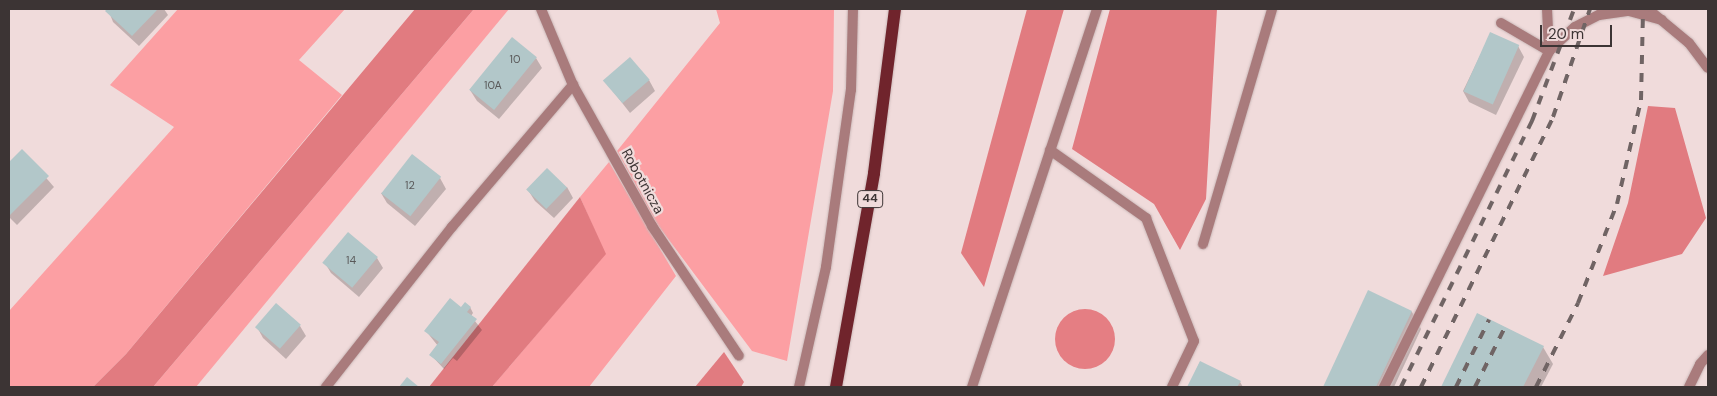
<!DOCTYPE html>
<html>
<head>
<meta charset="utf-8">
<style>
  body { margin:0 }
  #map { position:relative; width:1717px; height:396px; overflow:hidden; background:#f0dbdb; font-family:"DM Sans",sans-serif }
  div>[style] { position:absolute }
  .green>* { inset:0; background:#fc9fa3 }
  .forest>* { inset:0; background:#e17b80 }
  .water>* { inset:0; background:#e57e83 }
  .round { border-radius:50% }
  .shadow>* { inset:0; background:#0003 }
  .building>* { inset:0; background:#b2c7c9; transform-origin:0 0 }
  .roads { filter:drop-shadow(0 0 1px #ccbaba) drop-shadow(0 0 1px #ccbaba) }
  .lane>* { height:10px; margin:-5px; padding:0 5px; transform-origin:5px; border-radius:5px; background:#a97b7c }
  .street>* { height:10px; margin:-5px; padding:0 5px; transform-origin:5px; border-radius:5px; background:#a97b7c }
  .primary>* { height:12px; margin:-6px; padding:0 6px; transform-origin:6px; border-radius:6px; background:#70242c }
  .rail>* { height:4px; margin-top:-2px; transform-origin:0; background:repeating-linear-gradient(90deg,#706464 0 9px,transparent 0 18px) }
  span { translate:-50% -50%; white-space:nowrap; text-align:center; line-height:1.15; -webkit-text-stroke:4.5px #f0dbdb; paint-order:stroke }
  .number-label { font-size:11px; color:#5a5959 }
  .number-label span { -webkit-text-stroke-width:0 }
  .shield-label span { padding:1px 4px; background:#f0dbdb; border:1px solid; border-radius:4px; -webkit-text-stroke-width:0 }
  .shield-label { font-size:12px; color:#3c3434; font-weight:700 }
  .street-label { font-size:14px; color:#3c3434 }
  .frame { position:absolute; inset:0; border:10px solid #3c3434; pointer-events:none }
  .scale { position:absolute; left:1540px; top:25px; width:72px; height:22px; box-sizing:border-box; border:2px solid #3c3434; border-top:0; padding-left:6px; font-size:15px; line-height:18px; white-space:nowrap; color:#3c3434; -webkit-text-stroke:4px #f0dbdb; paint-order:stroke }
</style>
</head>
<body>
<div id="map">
  <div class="green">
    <div style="clip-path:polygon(178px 9px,345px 9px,299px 60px,342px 95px,126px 354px,93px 387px,9px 387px,9px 311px,174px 127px,110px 85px)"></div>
    <div style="clip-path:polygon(474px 9px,509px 9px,196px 387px,153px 387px)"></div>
    <div style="clip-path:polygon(716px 9px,834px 9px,833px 91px,787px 361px,752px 351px,657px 224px,617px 151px,720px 23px)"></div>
    <div style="clip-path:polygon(609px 162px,676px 276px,589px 387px,492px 387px,605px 254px,580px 197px)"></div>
  </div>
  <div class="forest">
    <div style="clip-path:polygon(415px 9px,474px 9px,153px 387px,93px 387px,126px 354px)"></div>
    <div style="clip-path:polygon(1027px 9px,1064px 9px,984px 287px,961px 253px)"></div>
    <div style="clip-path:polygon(1110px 9px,1217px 9px,1206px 199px,1180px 250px,1154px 204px,1072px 149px)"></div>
    <div style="clip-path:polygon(1648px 106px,1675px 108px,1706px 218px,1682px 254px,1603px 276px,1628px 203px)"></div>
    <div style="clip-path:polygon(580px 197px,606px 254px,492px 387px,429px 387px)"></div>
    <div style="clip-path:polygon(724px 352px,744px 382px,741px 387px,695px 387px)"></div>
  </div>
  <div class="water">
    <div class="round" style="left:1055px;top:309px;width:60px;height:60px"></div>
  </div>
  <div class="shadow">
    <div style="clip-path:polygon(108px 9px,164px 9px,168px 15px,139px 46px,113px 22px)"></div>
    <div style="clip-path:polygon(1491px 33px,1518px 46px,1524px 57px,1496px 115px,1469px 102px,1463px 91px)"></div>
    <div style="clip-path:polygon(536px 58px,542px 68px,499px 119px,477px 101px,470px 90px)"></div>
    <div style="clip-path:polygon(649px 80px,655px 91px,630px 113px,605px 81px)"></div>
    <div style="clip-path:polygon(22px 150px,54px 187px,17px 225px,9px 217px,9px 163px)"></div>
    <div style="clip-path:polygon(440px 178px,446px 189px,415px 226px,387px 203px,381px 193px)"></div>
    <div style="clip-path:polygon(567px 187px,573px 198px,554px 218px,535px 201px,528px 190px)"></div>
    <div style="clip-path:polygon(377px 258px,383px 268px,359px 297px,331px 273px,325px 263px)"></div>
    <div style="clip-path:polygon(1369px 292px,1412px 312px,1421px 329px,1394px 387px,1324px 387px)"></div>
    <div style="clip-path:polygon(470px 307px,473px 313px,471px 316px,482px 330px,457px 361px,453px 358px,444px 369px,431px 355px,438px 346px,426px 331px,461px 308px)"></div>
    <div style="clip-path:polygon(1478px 314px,1543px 347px,1553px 364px,1541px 387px,1442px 387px)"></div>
    <div style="clip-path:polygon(300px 326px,306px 336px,286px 359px,263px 338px,257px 327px)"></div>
    <div style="clip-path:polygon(1200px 362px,1240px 382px,1243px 387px,1188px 387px)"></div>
  </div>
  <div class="building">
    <div style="clip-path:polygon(107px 9px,158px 9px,132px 36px,105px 11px)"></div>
    <div style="left:1490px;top:32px;width:32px;height:65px;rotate:24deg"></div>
    <div style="left:512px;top:37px;width:32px;height:68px;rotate:39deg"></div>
    <div style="left:630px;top:57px;width:30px;height:36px;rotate:49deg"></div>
    <div style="clip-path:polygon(22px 149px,49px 176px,10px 215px,9px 162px)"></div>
    <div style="left:412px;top:154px;width:37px;height:50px;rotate:38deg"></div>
    <div style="left:547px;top:168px;width:28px;height:30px;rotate:44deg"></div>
    <div style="left:348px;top:232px;width:39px;height:40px;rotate:40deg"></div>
    <div style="clip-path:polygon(1368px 290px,1412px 311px,1376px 387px,1323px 387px)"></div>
    <div style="clip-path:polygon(450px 298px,461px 307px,465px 302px,471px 307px,467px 312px,477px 319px,441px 364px,429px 355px,439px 342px,424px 331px)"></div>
    <div style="left:276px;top:303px;width:33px;height:32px;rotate:41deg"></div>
    <div style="clip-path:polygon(1477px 313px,1544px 346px,1523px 387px,1441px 387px)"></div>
    <div style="clip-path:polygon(1200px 361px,1241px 381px,1237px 387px,1187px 387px)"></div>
    <div style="clip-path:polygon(407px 377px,419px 387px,399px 387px)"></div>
  </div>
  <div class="roads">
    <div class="lane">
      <div style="left:1648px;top:9px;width:53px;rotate:39.7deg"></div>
      <div style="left:1689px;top:43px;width:31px;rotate:53deg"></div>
      <div style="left:1501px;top:23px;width:56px;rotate:30.3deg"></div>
      <div style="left:1549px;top:51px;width:42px;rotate:-92.7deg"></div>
      <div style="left:1050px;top:150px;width:118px;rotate:35.3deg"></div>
      <div style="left:1146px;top:218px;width:132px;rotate:68.7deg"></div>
      <div style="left:1194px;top:341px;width:51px;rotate:115.6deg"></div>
      <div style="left:1203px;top:244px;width:245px;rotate:-73.6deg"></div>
      <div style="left:799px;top:387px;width:123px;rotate:-77.3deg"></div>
      <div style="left:826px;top:267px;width:179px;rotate:-82deg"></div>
      <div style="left:851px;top:90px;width:81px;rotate:-88.6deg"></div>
      <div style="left:972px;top:387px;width:398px;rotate:-71.7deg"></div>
      <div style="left:1384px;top:387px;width:374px;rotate:-63.8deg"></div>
      <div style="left:1549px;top:51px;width:35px;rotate:-43deg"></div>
      <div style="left:1575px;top:27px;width:27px;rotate:-27deg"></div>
      <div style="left:1599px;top:15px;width:30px;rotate:-8deg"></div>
      <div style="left:1629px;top:11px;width:34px;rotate:15deg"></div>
      <div style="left:1689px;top:387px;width:25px;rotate:-64deg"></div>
      <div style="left:1700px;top:364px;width:12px;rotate:-48deg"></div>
    </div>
    <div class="street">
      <div style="left:541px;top:9px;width:82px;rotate:67.2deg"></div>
      <div style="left:573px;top:85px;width:162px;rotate:60.7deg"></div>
      <div style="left:652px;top:226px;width:156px;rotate:56.2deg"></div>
      <div style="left:326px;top:387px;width:204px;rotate:-51.8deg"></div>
      <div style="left:452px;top:227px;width:187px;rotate:-49.6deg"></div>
    </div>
    <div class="primary">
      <div style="left:836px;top:387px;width:217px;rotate:-79.9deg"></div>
      <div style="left:874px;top:173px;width:165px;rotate:-82.7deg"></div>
    </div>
  </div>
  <div class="rail">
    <div style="left:1401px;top:387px;width:297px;rotate:-63.8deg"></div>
    <div style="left:1532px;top:121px;width:120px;rotate:-69.4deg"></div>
    <div style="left:1421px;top:387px;width:301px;rotate:-63.9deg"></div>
    <div style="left:1553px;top:117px;width:114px;rotate:-71.1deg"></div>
    <div style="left:1456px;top:387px;width:75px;rotate:-63.8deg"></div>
    <div style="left:1475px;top:387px;width:67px;rotate:-63.4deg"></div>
    <div style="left:1536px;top:387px;width:94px;rotate:-63.4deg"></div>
    <div style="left:1578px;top:303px;width:106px;rotate:-68.5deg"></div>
    <div style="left:1617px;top:204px;width:107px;rotate:-77deg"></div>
    <div style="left:1641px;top:100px;width:91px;rotate:-88.7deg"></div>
  </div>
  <div class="number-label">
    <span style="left:515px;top:59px">10</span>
    <span style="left:493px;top:85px">10A</span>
    <span style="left:410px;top:185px">12</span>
    <span style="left:351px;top:260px">14</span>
  </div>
  <div class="shield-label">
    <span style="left:870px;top:199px">44</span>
  </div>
  <div class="street-label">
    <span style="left:643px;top:181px;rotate:61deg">Robotnicza</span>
  </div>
  <div class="frame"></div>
  <div class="scale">20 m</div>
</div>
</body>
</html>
